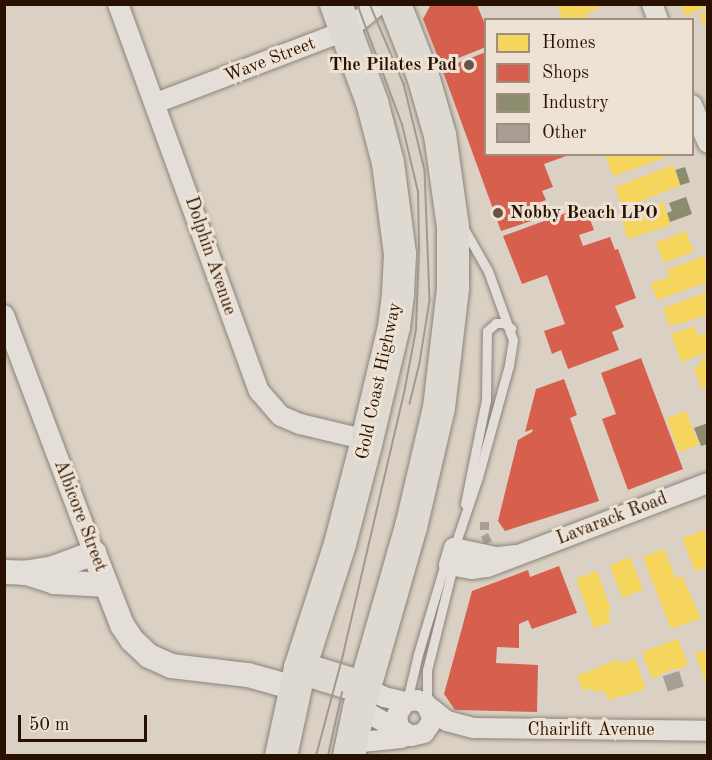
<!DOCTYPE html>
<html>
<head>
<meta charset="utf-8">
<style>
  body { margin:0 }
  #map { position:relative; width:712px; height:760px; overflow:hidden; background:#dad1c4; font-family:"Old Standard TT",serif }
  div>[style] { position:absolute }
  .homes>* { inset:0; background:#f6d55c; transform-origin:0 0 }
  .shops>* { inset:0; background:#d6604d }
  .industry>* { inset:0; background:#8c8c6e; transform-origin:0 0 }
  .building>* { inset:0; background:#a79f95; transform-origin:0 0 }
  .roads { filter:drop-shadow(0 0 2px #8b837a) drop-shadow(0 0 2px #8b837a) }
  .service>* { height:9px; margin:-4.5px; padding:0 4.5px; transform-origin:4.5px; border-radius:4.5px; background:#e3dfd8 }
  .minor>* { height:20px; margin:-10px; padding:0 10px; transform-origin:10px; border-radius:10px; background:#e3dfd8 }
  .tertiary>* { height:24px; margin:-12px; padding:0 12px; transform-origin:12px; border-radius:12px; background:#e3dfd8 }
  .trunk>* { height:32px; margin:-16px; padding:0 16px; transform-origin:16px; border-radius:16px; background:#ded9d1 }
  .tram>* { height:1.5px; margin:-0.75px; padding:0 0.75px; transform-origin:0.75px; border-radius:0.75px; background:#9f9992 }
  .dots>* { width:16px; height:16px; translate:-50% -50%; box-sizing:border-box; border:3px solid #ede2d3; border-radius:50% }
  span { translate:-50% -50%; white-space:nowrap; text-align:center; line-height:1.15; -webkit-text-stroke:6px #ede2d3; paint-order:stroke }
  .street-label { font-size:18px; color:#291102 }
  .poi-label { font-size:18px; color:#291102; font-weight:700 }
  .right { translate:-100% -50%; text-align:right }
  .left { translate:0 -50%; text-align:left }
  .frame { position:absolute; inset:0; border:6px solid #291102; pointer-events:none }
  .legend { position:absolute; left:484px; top:18px; width:210px; height:138px; box-sizing:border-box; background:#ede2d3; border:2px solid #9f8e7f; margin:0; padding:8px 10px; list-style:none; font-size:18px; color:#291102 }
  .legend li { display:flex; align-items:center; gap:12px; height:30px }
  .legend b { width:30px; border:2px solid #9f8e7f }
  .scale { position:absolute; left:18px; top:715px; width:129px; height:27px; box-sizing:border-box; border:3px solid #291102; border-top:0; padding-left:8px; font-size:18px; line-height:21px; white-space:nowrap; color:#291102; -webkit-text-stroke:4px #ede2d3; paint-order:stroke }
</style>
</head>
<body>
<div id="map">
  <div class="homes">
    <div style="clip-path:polygon(557px 4px,600px 4px,601px 7px,586px 14px,589px 20px,557px 20px,562px 17px)"></div>
    <div style="clip-path:polygon(681px 4px,708px 4px,708px 6px,685px 16px)"></div>
    <div style="clip-path:polygon(708px 11px,708px 23px,703px 24px,700px 14px)"></div>
    <div style="clip-path:polygon(609px 154px,663px 154px,664px 158px,613px 176px,605px 156px)"></div>
    <div style="left:673px;top:165px;width:22px;height:62px;rotate:69deg"></div>
    <div style="left:663px;top:202px;width:24px;height:45px;rotate:71deg"></div>
    <div style="left:686px;top:231px;width:22px;height:32px;rotate:69deg"></div>
    <div style="clip-path:polygon(704px 256px,708px 266px,708px 282px,657px 300px,651px 283px,670px 277px,667px 270px)"></div>
    <div style="clip-path:polygon(708px 292px,708px 314px,678px 325px,677px 323px,669px 326px,663px 308px)"></div>
    <div style="clip-path:polygon(695px 326px,698px 336px,708px 332px,708px 352px,681px 362px,671px 334px)"></div>
    <div style="clip-path:polygon(708px 355px,708px 387px,702px 389px,694px 368px,701px 365px,700px 361px)"></div>
    <div style="left:686px;top:411px;width:36px;height:21px;rotate:69deg"></div>
    <div style="clip-path:polygon(704px 530px,708px 540px,708px 567px,695px 571px,682px 538px)"></div>
    <div style="clip-path:polygon(664px 549px,676px 579px,682px 576px,701px 618px,671px 629px,643px 557px)"></div>
    <div style="left:630px;top:557px;width:35px;height:22px;rotate:68deg"></div>
    <div style="clip-path:polygon(597px 571px,611px 610px,607px 611px,611px 622px,594px 628px,576px 579px)"></div>
    <div style="clip-path:polygon(678px 639px,688px 665px,674px 670px,674px 668px,652px 679px,642px 652px)"></div>
    <div style="clip-path:polygon(708px 649px,708px 686px,707px 686px,695px 653px)"></div>
    <div style="clip-path:polygon(635px 658px,646px 689px,608px 700px,605px 691px,592px 691px,591px 688px,583px 691px,577px 676px,618px 659px,620px 664px)"></div>
  </div>
  <div class="shops">
    <div style="clip-path:polygon(435px 5px,477px 5px,486px 27px,486px 47px,441px 65px,423px 19px,430px 6px)"></div>
    <div style="clip-path:polygon(486px 52px,486px 154px,569px 155px,544px 164px,553px 187px,542px 191px,546px 200px,541px 202px,546px 216px,501px 231px,442px 69px)"></div>
    <div style="clip-path:polygon(585px 206px,594px 230px,579px 235px,583px 246px,610px 237px,615px 250px,618px 249px,636px 298px,615px 306px,624px 327px,612px 332px,619px 350px,568px 369px,561px 350px,552px 354px,544px 331px,565px 324px,547px 275px,522px 284px,503px 236px)"></div>
    <div style="clip-path:polygon(641px 358px,683px 469px,628px 490px,602px 419px,616px 414px,601px 373px)"></div>
    <div style="clip-path:polygon(564px 379px,577px 415px,570px 418px,599px 501px,505px 531px,498px 521px,518px 440px,532px 432px,533px 429px,525px 432px,536px 389px)"></div>
    <div style="clip-path:polygon(559px 566px,577px 613px,532px 629px,528px 620px,519px 624px,519px 648px,497px 647px,496px 663px,538px 665px,537px 712px,455px 710px,444px 694px,472px 591px,528px 570px,530px 577px)"></div>
  </div>
  <div class="industry">
    <div style="left:685px;top:167px;width:16px;height:10px;rotate:72deg"></div>
    <div style="clip-path:polygon(686px 197px,692px 214px,670px 222px,667px 213px,672px 211px,669px 203px)"></div>
    <div style="clip-path:polygon(708px 423px,708px 444px,701px 446px,694px 428px)"></div>
  </div>
  <div class="building">
    <div style="left:480px;top:522px;width:9px;height:8px"></div>
    <div style="left:488px;top:533px;width:9px;height:8px;rotate:63deg"></div>
    <div style="left:679px;top:671px;width:16px;height:17px;rotate:72deg"></div>
  </div>
  <div class="roads">
    <div class="service">
      <div style="left:465px;top:504px;width:106px;rotate:-78.6deg"></div>
      <div style="left:486px;top:400px;width:69px;rotate:-89.2deg"></div>
      <div style="left:487px;top:331px;width:12px;rotate:-42deg"></div>
      <div style="left:496px;top:323px;width:8px"></div>
      <div style="left:504px;top:323px;width:9px;rotate:36deg"></div>
      <div style="left:454px;top:548px;width:75px;rotate:-71.3deg"></div>
      <div style="left:478px;top:477px;width:116px;rotate:-74.5deg"></div>
      <div style="left:509px;top:365px;width:25px;rotate:-81deg"></div>
      <div style="left:513px;top:340px;width:73px;rotate:-109.9deg"></div>
      <div style="left:488px;top:271px;width:48px;rotate:-119.7deg"></div>
      <div style="left:407px;top:701px;width:48px;rotate:-76.8deg"></div>
      <div style="left:418px;top:654px;width:91px;rotate:-73.4deg"></div>
      <div style="left:444px;top:567px;width:5px;rotate:-22deg"></div>
      <div style="left:449px;top:565px;width:6px;rotate:59deg"></div>
      <div style="left:452px;top:570px;width:103px;rotate:104deg"></div>
      <div style="left:427px;top:670px;width:35px;rotate:90deg"></div>
    </div>
    <div class="minor">
      <div style="left:118px;top:4px;width:412px;rotate:70deg"></div>
      <div style="left:259px;top:391px;width:33px;rotate:49deg"></div>
      <div style="left:281px;top:416px;width:21px;rotate:23deg"></div>
      <div style="left:300px;top:424px;width:69px;rotate:13.4deg"></div>
      <div style="left:652px;top:4px;width:17px;rotate:69deg"></div>
      <div style="left:156px;top:103px;width:204px;rotate:-20.9deg"></div>
      <div style="left:347px;top:30px;width:41px;rotate:-39.1deg"></div>
      <div style="left:692px;top:105px;width:41px;rotate:67.2deg"></div>
      <div style="left:4px;top:315px;width:254px;rotate:69.3deg"></div>
      <div style="left:516px;top:555px;width:20px;rotate:174deg"></div>
      <div style="left:496px;top:557px;width:43px;rotate:-167.9deg"></div>
      <div style="left:454px;top:548px;width:18px;rotate:106deg"></div>
      <div style="left:449px;top:565px;width:23px;rotate:10deg"></div>
      <div style="left:472px;top:569px;width:15px;rotate:-8deg"></div>
      <div style="left:487px;top:567px;width:236px;rotate:-20.8deg"></div>
      <div style="left:365px;top:688px;width:21px;rotate:25deg"></div>
      <div style="left:384px;top:697px;width:22px;rotate:13deg"></div>
      <div style="left:405px;top:702px;width:12px;rotate:-9deg"></div>
      <div style="left:417px;top:700px;width:10px;rotate:24deg"></div>
      <div style="left:426px;top:704px;width:17px;rotate:66deg"></div>
      <div style="left:433px;top:720px;width:16px;rotate:125deg"></div>
      <div style="left:424px;top:733px;width:13px;rotate:167deg"></div>
      <div style="left:411px;top:736px;width:14px;rotate:-146deg"></div>
      <div style="left:399px;top:728px;width:13px;rotate:-99deg"></div>
      <div style="left:397px;top:715px;width:15px;rotate:-58deg"></div>
      <div style="left:429px;top:707px;width:23px;rotate:38deg"></div>
      <div style="left:447px;top:721px;width:28px;rotate:15deg"></div>
      <div style="left:474px;top:728px;width:234px;rotate:0.7deg"></div>
      <div style="left:359px;top:708px;width:51px;rotate:29.1deg"></div>
      <div style="left:352px;top:743px;width:49px;rotate:-5.8deg"></div>
      <div style="left:401px;top:738px;width:7px;rotate:-27deg"></div>
    </div>
    <div class="tertiary">
      <div style="left:4px;top:572px;width:23px;rotate:2deg"></div>
      <div style="left:27px;top:573px;width:28px;rotate:18deg"></div>
      <div style="left:54px;top:582px;width:52px;rotate:3.3deg"></div>
      <div style="left:23px;top:573px;width:30px;rotate:-9deg"></div>
      <div style="left:53px;top:568px;width:44px;rotate:-20.1deg"></div>
      <div style="left:94px;top:553px;width:77px;rotate:68.7deg"></div>
      <div style="left:122px;top:625px;width:18px;rotate:56deg"></div>
      <div style="left:132px;top:640px;width:23px;rotate:43deg"></div>
      <div style="left:149px;top:656px;width:24px;rotate:24deg"></div>
      <div style="left:171px;top:666px;width:78px;rotate:6.7deg"></div>
      <div style="left:248px;top:675px;width:49px;rotate:15.5deg"></div>
    </div>
    <div class="trunk">
      <div style="left:300px;top:668px;width:68px;rotate:17.1deg"></div>
      <div style="left:281px;top:756px;width:90px;rotate:-77.8deg"></div>
      <div style="left:300px;top:668px;width:130px;rotate:-72.1deg"></div>
      <div style="left:340px;top:544px;width:107px;rotate:-75.4deg"></div>
      <div style="left:367px;top:440px;width:116px;rotate:-76.6deg"></div>
      <div style="left:394px;top:327px;width:33px;rotate:-83deg"></div>
      <div style="left:398px;top:294px;width:40px;rotate:-87.1deg"></div>
      <div style="left:400px;top:254px;width:92px;rotate:-97.5deg"></div>
      <div style="left:388px;top:163px;width:63px;rotate:-104.7deg"></div>
      <div style="left:372px;top:102px;width:104px;rotate:-110.2deg"></div>
      <div style="left:349px;top:756px;width:49px;rotate:-78.2deg"></div>
      <div style="left:359px;top:708px;width:188px;rotate:-74deg"></div>
      <div style="left:411px;top:527px;width:122px;rotate:-76.8deg"></div>
      <div style="left:439px;top:408px;width:121px;rotate:-83.3deg"></div>
      <div style="left:453px;top:288px;width:61px;rotate:-90deg"></div>
      <div style="left:453px;top:227px;width:93px;rotate:-98deg"></div>
      <div style="left:440px;top:135px;width:61px;rotate:-106.1deg"></div>
      <div style="left:423px;top:76px;width:77px;rotate:-111.3deg"></div>
    </div>
  </div>
  <div class="tram">
    <div style="left:370px;top:4px;width:87px;rotate:67deg"></div>
    <div style="left:404px;top:84px;width:89px;rotate:76.3deg"></div>
    <div style="left:425px;top:170px;width:131px;rotate:87.8deg"></div>
    <div style="left:430px;top:301px;width:63px;rotate:99.2deg"></div>
    <div style="left:420px;top:363px;width:42px;rotate:103.7deg"></div>
    <div style="left:316px;top:756px;width:105px;rotate:-75deg"></div>
    <div style="left:343px;top:655px;width:274px;rotate:-76.9deg"></div>
    <div style="left:405px;top:388px;width:59px;rotate:-79.3deg"></div>
    <div style="left:416px;top:330px;width:82px;rotate:-87.9deg"></div>
    <div style="left:419px;top:248px;width:56px;rotate:-91deg"></div>
    <div style="left:418px;top:192px;width:69px;rotate:-103.4deg"></div>
    <div style="left:402px;top:125px;width:129px;rotate:-110.4deg"></div>
    <div style="left:328px;top:756px;width:65px;rotate:-77.5deg"></div>
  </div>
  <div class="dots">
    <div style="left:469px;top:65px;background:#675446"></div>
    <div style="left:498px;top:213px;background:#675446"></div>
  </div>
  <div class="street-label">
    <span style="left:270px;top:60px;rotate:-21deg">Wave Street</span>
    <span style="left:210px;top:256px;rotate:71deg">Dolphin Avenue</span>
    <span style="left:379px;top:381px;rotate:-78deg">Gold Coast Highway</span>
    <span style="left:80px;top:516px;rotate:69deg">Albicore Street</span>
    <span style="left:612px;top:519px;rotate:-21deg">Lavarack Road</span>
    <span style="left:591px;top:730px">Chairlift Avenue</span>
  </div>
  <div class="poi-label">
    <span class="right" style="left:457px;top:65px">The Pilates Pad</span>
    <span class="left" style="left:510px;top:213px">Nobby Beach LPO</span>
  </div>
  <div class="frame"></div>
  <ul class="legend">
  <li><b style="height:16px;background:#f6d55c"></b>Homes</li>
  <li><b style="height:16px;background:#d6604d"></b>Shops</li>
  <li><b style="height:16px;background:#8c8c6e"></b>Industry</li>
  <li><b style="height:16px;background:#a79f95"></b>Other</li>
  </ul>
  <div class="scale">50 m</div>
</div>
</body>
</html>
